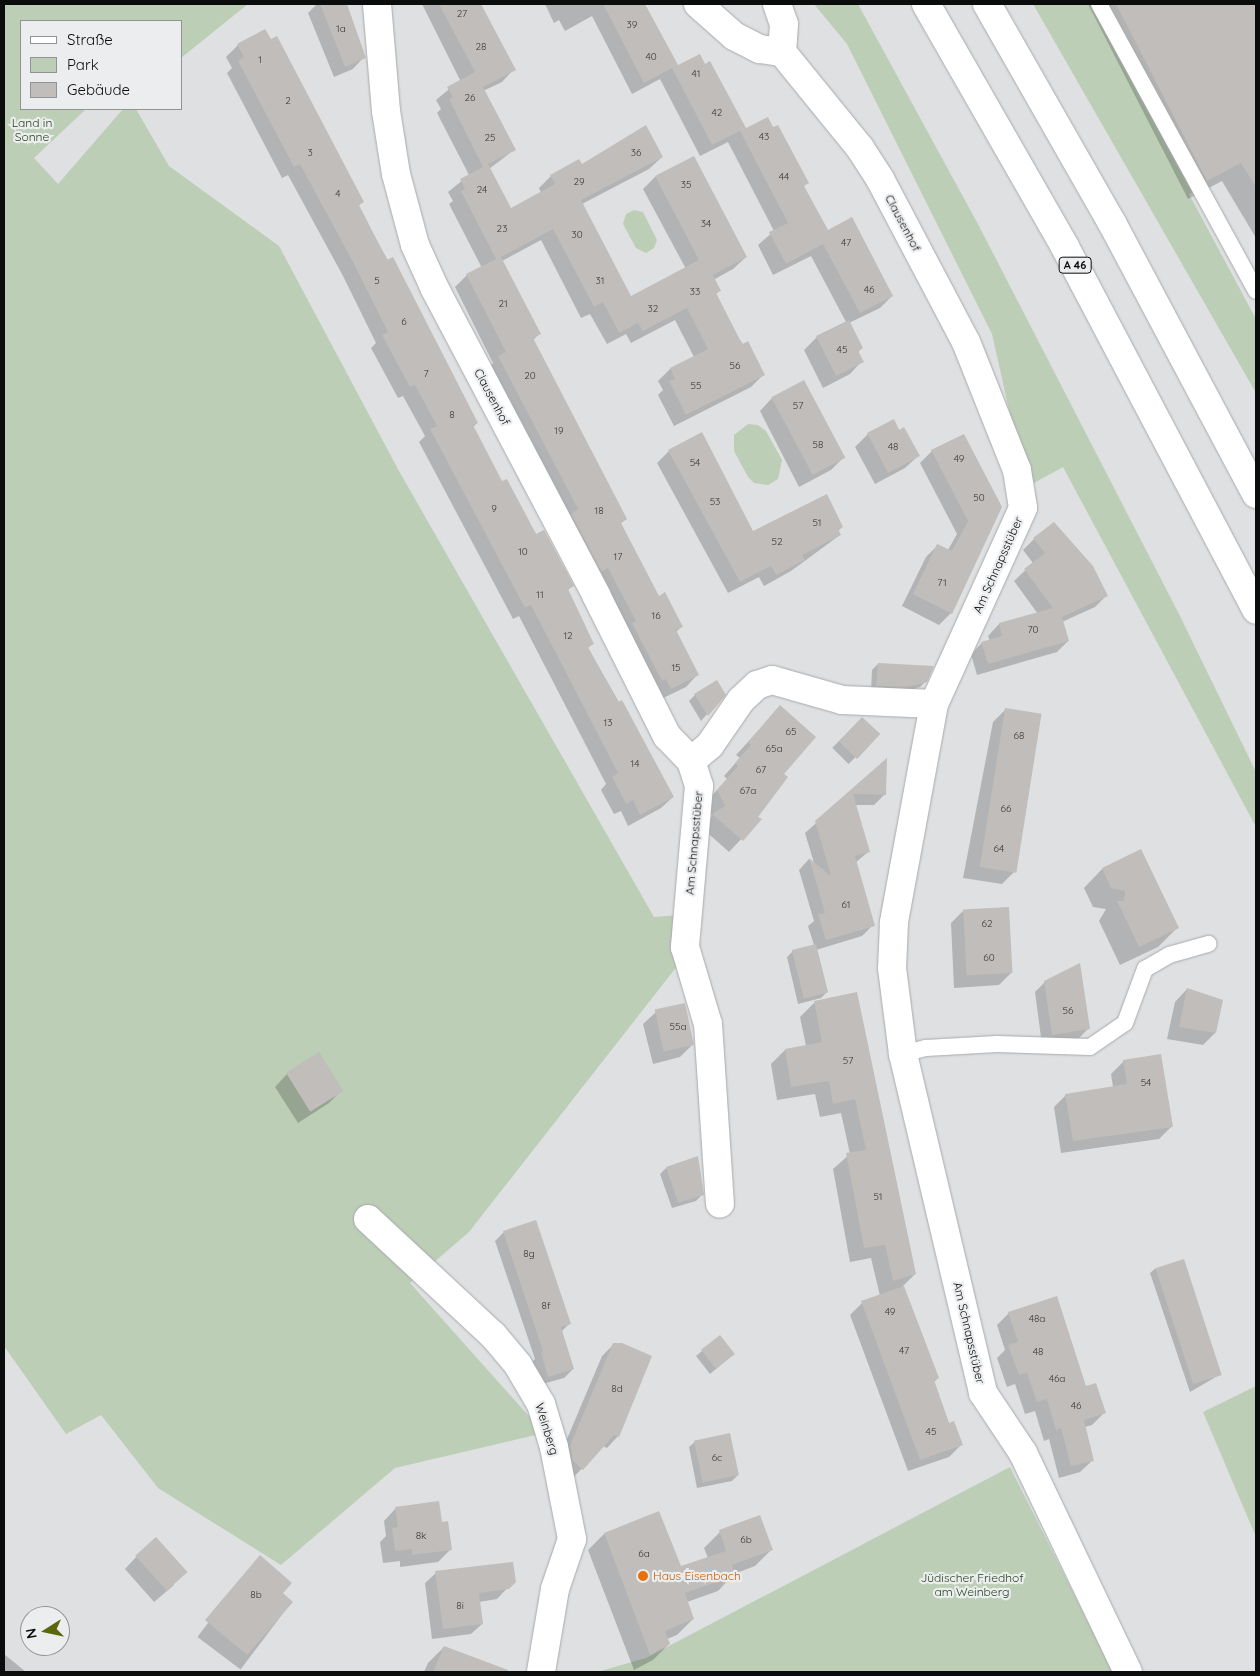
<!DOCTYPE html>
<html>
<head>
<meta charset="utf-8">
<style>
  body { margin:0 }
  #map { position:relative; width:1260px; height:1676px; overflow:hidden; background:#dee0e2; font-family:Quicksand,sans-serif }
  div>[style] { position:absolute }
  .green>* { inset:0; background:#bccfb6 }
  .shadow>* { inset:0; background:#0003; transform-origin:0 0 }
  .building>* { inset:0; background:#c0bdbb; transform-origin:0 0 }
  .roads { filter:drop-shadow(0 0 1px #a8aaac) drop-shadow(0 0 1px #a8aaac) }
  .lane>* { height:16px; margin:-8px; padding:0 8px; transform-origin:8px; border-radius:8px; background:#fff }
  .street>* { height:28px; margin:-14px; padding:0 14px; transform-origin:14px; border-radius:14px; background:#fff }
  .highway>* { height:28px; margin:-14px; padding:0 14px; transform-origin:14px; border-radius:14px; background:#fff }
  .dots>* { width:14px; height:14px; translate:-50% -50%; box-sizing:border-box; border:2px solid #ebedef; border-radius:50% }
  span { translate:-50% -50%; white-space:nowrap; text-align:center; line-height:1.15; -webkit-text-stroke:4.5px #ebedef; paint-order:stroke }
  .number-label { font-size:10px; color:#383838 }
  .number-label span { -webkit-text-stroke-width:0 }
  .shield-label span { padding:1px 4px; background:#ebedef; border:1px solid; border-radius:4px; -webkit-text-stroke-width:0 }
  .shield-label { font-size:11px; color:#0b0c0c; font-weight:700 }
  .park-label { font-size:12px; color:#1d3e11 }
  .street-label { font-size:12px; color:#0b0c0c }
  .food-label { font-size:12px; color:#c56008 }
  .left { translate:0 -50%; text-align:left }
  .frame { position:absolute; inset:0; border:5px solid #0b0c0c; pointer-events:none }
  .legend { position:absolute; left:20px; top:20px; width:162px; height:90px; box-sizing:border-box; background:#ebedef; border:1px solid #919394; margin:0; padding:6px 9px; list-style:none; font-size:15px; color:#0b0c0c }
  .legend li { display:flex; align-items:center; gap:10px; height:25px }
  .legend b { width:25px; border:1px solid #919394 }
  .north { position:absolute; left:20px; top:1606px; width:50px; height:50px; box-sizing:border-box; background:#ebedef; border:1px solid #919394; border-radius:50%; rotate:260deg; font-size:14px; font-weight:700; line-height:20px; text-align:center; color:#0b0c0c }
  .north::after { content:''; display:block; margin:auto; width:18px; height:22px; background:#5c670b; clip-path:polygon(50% 0,100% 100%,50% 72%,0 100%) }
</style>
</head>
<body>
<div id="map">
  <div class="green">
    <div style="clip-path:polygon(4px 4px,248px 4px,181px 58px,181px 21px,21px 21px,21px 109px,86px 109px,34px 158px,58px 184px,123px 109px,136px 109px,169px 166px,279px 246px,399px 471px,654px 917px,679px 915px,678px 965px,469px 1232px,410px 1283px,544px 1433px,395px 1468px,281px 1565px,158px 1488px,101px 1415px,66px 1434px,4px 1346px)"></div>
    <div style="clip-path:polygon(814px 4px,858px 4px,979px 226px,1178px 612px,1256px 772px,1256px 827px,1063px 467px,1034px 483px,1020px 459px,992px 334px,847px 44px)"></div>
    <div style="clip-path:polygon(1033px 4px,1091px 4px,1197px 190px,1189px 194px,1256px 319px,1256px 393px)"></div>
    <div style="clip-path:polygon(634px 210px,643px 212px,657px 240px,654px 248px,646px 253px,636px 248px,623px 224px,626px 214px)"></div>
    <div style="clip-path:polygon(748px 424px,758px 425px,766px 431px,782px 460px,778px 479px,768px 485px,754px 483px,748px 477px,734px 451px,734px 435px)"></div>
    <div style="clip-path:polygon(1256px 1386px,1256px 1537px,1203px 1412px)"></div>
    <div style="clip-path:polygon(1010px 1467px,1113px 1672px,597px 1672px,646px 1658px)"></div>
  </div>
  <div class="shadow">
    <div style="clip-path:polygon(317px 4px,345px 4px,364px 57px,353px 69px,334px 77px,308px 13px)"></div>
    <div style="clip-path:polygon(422px 4px,480px 4px,514px 69px,502px 82px,483px 91px,514px 150px,489px 169px,510px 210px,541px 193px,539px 188px,551px 176px,582px 165px,662px 157px,649px 169px,582px 204px,630px 298px,686px 269px,643px 189px,655px 177px,694px 157px,746px 257px,733px 269px,713px 280px,719px 291px,715px 295px,738px 339px,763px 375px,751px 387px,674px 426px,658px 395px,663px 390px,658px 381px,670px 369px,694px 357px,675px 320px,631px 343px,626px 334px,607px 344px,590px 314px,581px 318px,541px 240px,502px 261px,539px 334px,533px 340px,626px 519px,620px 524px,659px 597px,681px 627px,676px 632px,698px 674px,686px 687px,659px 700px,487px 370px,493px 363px,455px 287px,467px 275px,482px 268px,449px 204px,453px 201px,448px 192px,469px 175px,437px 113px,441px 109px,436px 100px,460px 80px)"></div>
    <div style="clip-path:polygon(545px 4px,644px 4px,676px 65px,673px 69px,745px 130px,803px 187px,827px 232px,892px 296px,880px 308px,849px 323px,862px 348px,857px 353px,862px 361px,850px 374px,823px 388px,804px 350px,817px 337px,846px 322px,811px 256px,773px 275px,758px 245px,774px 231px,728px 142px,700px 156px,660px 79px,632px 94px,592px 16px,565px 31px,559px 20px,554px 23px)"></div>
    <div style="clip-path:polygon(1088px 4px,1256px 4px,1256px 238px,1222px 181px,1188px 199px)"></div>
    <div style="clip-path:polygon(238px 45px,362px 202px,358px 206px,477px 423px,473px 427px,501px 483px,572px 586px,566px 592px,592px 644px,588px 648px,673px 797px,661px 808px,628px 826px,621px 811px,614px 814px,601px 790px,606px 784px,519px 616px,513px 619px,419px 442px,425px 436px,403px 396px,398px 398px,371px 348px,376px 343px,343px 276px,288px 175px,282px 178px,227px 73px,232px 68px,226px 57px)"></div>
    <div style="clip-path:polygon(772px 398px,843px 458px,831px 470px,799px 487px,760px 411px)"></div>
    <div style="clip-path:polygon(893px 421px,918px 456px,905px 468px,875px 484px,855px 447px,868px 434px)"></div>
    <div style="clip-path:polygon(669px 451px,753px 533px,842px 527px,838px 531px,840px 535px,791px 571px,764px 586px,759px 577px,728px 593px,657px 463px)"></div>
    <div style="clip-path:polygon(932px 451px,1001px 507px,951px 613px,939px 625px,902px 606px,926px 557px,938px 545px,948px 550px,957px 534px,920px 463px)"></div>
    <div style="clip-path:polygon(1034px 539px,1106px 596px,1095px 607px,1062px 622px,1068px 641px,1057px 652px,977px 675px,971px 654px,982px 643px,990px 641px,988px 636px,999px 624px,1038px 614px,1014px 581px,1033px 563px,1023px 550px)"></div>
    <div style="clip-path:polygon(878px 664px,926px 681px,920px 687px,900px 693px,871px 691px,872px 670px)"></div>
    <div style="clip-path:polygon(695px 695px,724px 695px,701px 721px,689px 701px)"></div>
    <div style="clip-path:polygon(780px 707px,782px 774px,756px 817px,760px 819px,729px 852px,701px 827px,712px 816px,705px 803px,727px 779px,724px 776px,740px 758px,736px 755px)"></div>
    <div style="clip-path:polygon(1005px 710px,1040px 715px,1014px 872px,1002px 884px,963px 878px,993px 722px)"></div>
    <div style="left:862px;top:718px;width:23px;height:42px;rotate:45deg"></div>
    <div style="clip-path:polygon(886px 761px,885px 794px,874px 805px,854px 805px,868px 852px,855px 863px,873px 925px,862px 936px,816px 950px,827px 992px,821px 998px,798px 1004px,787px 957px,793px 951px,814px 945px,808px 926px,814px 921px,799px 870px,809px 859px,814px 863px,805px 833px)"></div>
    <div style="clip-path:polygon(1102px 869px,1177px 928px,1158px 947px,1120px 965px,1099px 921px,1106px 909px,1093px 907px,1084px 888px)"></div>
    <div style="clip-path:polygon(963px 911px,1011px 973px,999px 985px,954px 988px,951px 923px)"></div>
    <div style="clip-path:polygon(1045px 982px,1088px 1029px,1078px 1039px,1042px 1045px,1035px 992px)"></div>
    <div style="clip-path:polygon(1187px 989px,1215px 1033px,1203px 1045px,1167px 1039px,1175px 1002px)"></div>
    <div style="clip-path:polygon(856px 993px,915px 1274px,903px 1286px,938px 1378px,934px 1382px,949px 1424px,961px 1445px,949px 1457px,908px 1471px,850px 1315px,862px 1303px,880px 1296px,871px 1258px,850px 1262px,833px 1169px,850px 1154px,841px 1113px,820px 1117px,815px 1094px,777px 1100px,771px 1064px,785px 1050px,806px 1046px,800px 1017px,814px 1003px)"></div>
    <div style="clip-path:polygon(656px 1012px,692px 1045px,680px 1057px,653px 1064px,643px 1024px)"></div>
    <div style="clip-path:polygon(1124px 1061px,1171px 1127px,1159px 1139px,1061px 1153px,1054px 1107px,1066px 1095px,1113px 1087px,1111px 1074px)"></div>
    <div style="clip-path:polygon(287px 1074px,342px 1090px,329px 1103px,298px 1123px,275px 1087px)"></div>
    <div style="clip-path:polygon(666px 1168px,702px 1195px,696px 1201px,672px 1208px,660px 1174px)"></div>
    <div style="clip-path:polygon(504px 1232px,569px 1324px,561px 1332px,573px 1369px,564px 1378px,539px 1385px,532px 1362px,535px 1359px,495px 1241px)"></div>
    <div style="clip-path:polygon(1156px 1268px,1221px 1374px,1190px 1392px,1150px 1273px)"></div>
    <div style="clip-path:polygon(1009px 1313px,1086px 1388px,1104px 1413px,1092px 1425px,1085px 1427px,1093px 1460px,1080px 1472px,1059px 1478px,1049px 1439px,1044px 1441px,1035px 1411px,1025px 1414px,1015px 1384px,1007px 1387px,997px 1358px,1005px 1350px,997px 1325px)"></div>
    <div style="clip-path:polygon(613px 1345px,618px 1436px,607px 1448px,603px 1446px,571px 1480px,559px 1458px,602px 1356px)"></div>
    <div style="clip-path:polygon(702px 1351px,734px 1354px,710px 1374px,696px 1356px)"></div>
    <div style="clip-path:polygon(695px 1442px,738px 1475px,732px 1481px,697px 1488px,689px 1447px)"></div>
    <div style="clip-path:polygon(396px 1508px,440px 1523px,450px 1550px,438px 1562px,400px 1567px,400px 1561px,383px 1563px,380px 1542px,386px 1536px,384px 1521px)"></div>
    <div style="clip-path:polygon(720px 1532px,771px 1550px,755px 1566px,734px 1574px,718px 1591px,687px 1602px,693px 1619px,677px 1635px,667px 1639px,669px 1644px,653px 1660px,634px 1670px,588px 1550px,604px 1534px,680px 1568px,708px 1558px,704px 1548px)"></div>
    <div style="clip-path:polygon(137px 1556px,174px 1585px,154px 1602px,125px 1569px)"></div>
    <div style="left:248px;top:1570px;width:54px;height:84px;rotate:37deg"></div>
    <div style="clip-path:polygon(436px 1573px,514px 1581px,497px 1599px,479px 1602px,482px 1624px,471px 1634px,432px 1639px,425px 1583px)"></div>
    <div style="clip-path:polygon(444px 1647px,501px 1669px,500px 1672px,424px 1672px,428px 1663px)"></div>
    <div style="clip-path:polygon(4px 1654px,26px 1672px,4px 1672px)"></div>
  </div>
  <div class="building">
    <div style="clip-path:polygon(320px 4px,347px 4px,366px 58px,345px 67px)"></div>
    <div style="clip-path:polygon(439px 4px,481px 4px,516px 70px,483px 87px,516px 150px,488px 164px,511px 208px,555px 184px,550px 175px,579px 159px,582px 164px,646px 125px,663px 157px,581px 200px,631px 296px,699px 260px,655px 176px,694px 156px,747px 257px,713px 275px,721px 291px,716px 293px,739px 338px,743px 344px,748px 341px,765px 375px,686px 415px,669px 381px,675px 379px,670px 368px,708px 349px,687px 308px,643px 331px,638px 323px,619px 333px,603px 302px,594px 307px,553px 229px,501px 257px,541px 334px,533px 338px,627px 519px,621px 523px,659px 596px,665px 592px,683px 627px,676px 630px,699px 675px,671px 689px,666px 679px,662px 681px,632px 623px,636px 621px,608px 568px,601px 572px,571px 514px,578px 509px,498px 356px,506px 352px,466px 274px,496px 259px,461px 191px,465px 189px,460px 179px,483px 167px,449px 99px,453px 97px,447px 87px,475px 72px)"></div>
    <div style="clip-path:polygon(603px 4px,645px 4px,678px 65px,672px 68px,700px 54px,705px 64px,710px 61px,746px 128px,768px 117px,773px 127px,778px 125px,809px 183px,804px 186px,828px 230px,852px 217px,893px 296px,860px 313px,823px 244px,786px 264px,769px 232px,788px 223px,740px 131px,712px 145px,672px 68px,644px 83px)"></div>
    <div style="clip-path:polygon(1116px 4px,1256px 4px,1256px 187px,1241px 163px,1207px 181px)"></div>
    <div style="clip-path:polygon(265px 29px,271px 39px,277px 36px,364px 202px,359px 205px,387px 260px,393px 257px,478px 423px,473px 425px,502px 481px,507px 479px,536px 534px,544px 530px,574px 586px,568px 589px,594px 644px,588px 647px,618px 702px,622px 700px,674px 797px,640px 815px,633px 800px,626px 804px,612px 777px,618px 773px,531px 605px,525px 608px,430px 429px,437px 426px,415px 385px,410px 387px,382px 335px,388px 332px,354px 264px,300px 164px,294px 167px,238px 61px,244px 57px,237px 44px)"></div>
    <div style="clip-path:polygon(849px 320px,863px 348px,858px 351px,864px 362px,836px 376px,816px 336px)"></div>
    <div style="left:804px;top:380px;width:88px;height:37px;rotate:62deg"></div>
    <div style="clip-path:polygon(894px 419px,899px 430px,904px 427px,920px 456px,888px 473px,867px 433px)"></div>
    <div style="clip-path:polygon(702px 432px,753px 531px,827px 494px,843px 527px,838px 529px,841px 535px,802px 555px,805px 560px,776px 575px,771px 566px,740px 582px,668px 450px)"></div>
    <div style="clip-path:polygon(964px 434px,1002px 507px,952px 614px,913px 594px,937px 544px,952px 551px,968px 521px,931px 450px)"></div>
    <div style="clip-path:polygon(1054px 522px,1093px 566px,1108px 596px,1062px 617px,1069px 641px,988px 664px,981px 642px,1002px 636px,999px 623px,1053px 608px,1024px 569px,1045px 553px,1033px 538px)"></div>
    <div style="clip-path:polygon(878px 663px,934px 666px,927px 682px,907px 687px,876px 686px)"></div>
    <div style="clip-path:polygon(717px 680px,726px 695px,708px 716px,694px 694px)"></div>
    <div style="clip-path:polygon(780px 705px,816px 737px,784px 774px,788px 777px,758px 817px,762px 819px,743px 841px,712px 814px,725px 806px,717px 790px,738px 766px,735px 763px,751px 745px,748px 742px)"></div>
    <div style="left:1005px;top:708px;width:37px;height:161px;rotate:9deg"></div>
    <div style="left:862px;top:717px;width:25px;height:34px;rotate:43deg"></div>
    <div style="clip-path:polygon(887px 758px,886px 795px,853px 794px,870px 852px,855px 856px,875px 926px,826px 940px,818px 914px,825px 913px,809px 858px,831px 876px,815px 821px)"></div>
    <div style="clip-path:polygon(1141px 849px,1179px 928px,1139px 947px,1117px 901px,1124px 901px,1125px 891px,1111px 888px,1102px 868px)"></div>
    <div style="left:1009px;top:907px;width:66px;height:46px;rotate:87deg"></div>
    <div style="left:816px;top:944px;width:50px;height:25px;rotate:76deg"></div>
    <div style="clip-path:polygon(1080px 963px,1090px 1029px,1052px 1035px,1044px 981px)"></div>
    <div style="clip-path:polygon(1187px 988px,1223px 1000px,1216px 1033px,1179px 1027px)"></div>
    <div style="clip-path:polygon(857px 992px,916px 1274px,893px 1281px,885px 1245px,864px 1248px,846px 1153px,866px 1150px,855px 1099px,833px 1104px,829px 1081px,791px 1087px,785px 1049px,822px 1042px,814px 1001px)"></div>
    <div style="left:685px;top:1003px;width:43px;height:31px;rotate:78deg"></div>
    <div style="left:319px;top:1052px;width:46px;height:39px;rotate:58deg"></div>
    <div style="clip-path:polygon(1161px 1054px,1173px 1127px,1073px 1141px,1065px 1094px,1127px 1084px,1123px 1060px)"></div>
    <div style="clip-path:polygon(698px 1156px,704px 1195px,678px 1203px,666px 1167px)"></div>
    <div style="clip-path:polygon(536px 1220px,571px 1324px,561px 1327px,574px 1369px,548px 1377px,541px 1352px,543px 1351px,503px 1231px)"></div>
    <div style="left:1184px;top:1259px;width:122px;height:30px;rotate:72deg"></div>
    <div style="clip-path:polygon(904px 1286px,939px 1378px,934px 1380px,949px 1423px,954px 1421px,963px 1445px,920px 1460px,861px 1301px)"></div>
    <div style="clip-path:polygon(1057px 1296px,1086px 1386px,1096px 1383px,1106px 1413px,1084px 1420px,1094px 1461px,1071px 1466px,1061px 1428px,1056px 1430px,1047px 1399px,1037px 1402px,1027px 1373px,1019px 1375px,1008px 1345px,1018px 1342px,1008px 1312px)"></div>
    <div style="left:720px;top:1335px;width:24px;height:24px;rotate:52deg"></div>
    <div style="clip-path:polygon(613px 1343px,622px 1343px,652px 1356px,619px 1437px,614px 1435px,583px 1470px,573px 1461px,570px 1446px)"></div>
    <div style="left:730px;top:1433px;width:43px;height:37px;rotate:78deg"></div>
    <div style="clip-path:polygon(439px 1501px,442px 1522px,448px 1521px,452px 1550px,412px 1555px,412px 1549px,395px 1551px,392px 1528px,398px 1527px,395px 1507px)"></div>
    <div style="clip-path:polygon(659px 1511px,681px 1566px,726px 1551px,719px 1530px,760px 1515px,773px 1550px,732px 1565px,736px 1575px,685px 1593px,694px 1619px,665px 1631px,670px 1644px,650px 1655px,604px 1533px)"></div>
    <div style="left:156px;top:1537px;width:47px;height:28px;rotate:48deg"></div>
    <div style="clip-path:polygon(260px 1555px,292px 1583px,283px 1593px,293px 1602px,247px 1655px,205px 1620px)"></div>
    <div style="clip-path:polygon(513px 1562px,516px 1582px,509px 1589px,479px 1593px,483px 1624px,443px 1629px,435px 1571px)"></div>
    <div style="clip-path:polygon(444px 1646px,508px 1670px,508px 1672px,433px 1672px)"></div>
  </div>
  <div class="roads">
    <div class="lane">
      <div style="left:1099px;top:4px;width:327px;rotate:61.3deg"></div>
      <div style="left:903px;top:1054px;width:24px;rotate:-15deg"></div>
      <div style="left:926px;top:1048px;width:71px;rotate:-3.2deg"></div>
      <div style="left:997px;top:1044px;width:93px;rotate:1.8deg"></div>
      <div style="left:1090px;top:1047px;width:42px;rotate:-34.4deg"></div>
      <div style="left:1125px;top:1023px;width:58px;rotate:-69.7deg"></div>
      <div style="left:1145px;top:969px;width:28px;rotate:-30deg"></div>
      <div style="left:1169px;top:955px;width:41px;rotate:-15.8deg"></div>
    </div>
    <div class="street">
      <div style="left:377px;top:4px;width:107px;rotate:85.2deg"></div>
      <div style="left:386px;top:111px;width:64px;rotate:81deg"></div>
      <div style="left:396px;top:174px;width:73px;rotate:75deg"></div>
      <div style="left:415px;top:245px;width:48px;rotate:65.6deg"></div>
      <div style="left:435px;top:289px;width:346px;rotate:62.2deg"></div>
      <div style="left:596px;top:595px;width:158px;rotate:63.3deg"></div>
      <div style="left:667px;top:736px;width:35px;rotate:46deg"></div>
      <div style="left:691px;top:761px;width:26px;rotate:72deg"></div>
      <div style="left:699px;top:786px;width:162px;rotate:95deg"></div>
      <div style="left:685px;top:947px;width:80px;rotate:73.4deg"></div>
      <div style="left:708px;top:1024px;width:180px;rotate:86.2deg"></div>
      <div style="left:698px;top:4px;width:48px;rotate:41.6deg"></div>
      <div style="left:734px;top:36px;width:29px;rotate:27deg"></div>
      <div style="left:760px;top:49px;width:22px;rotate:8deg"></div>
      <div style="left:782px;top:52px;width:124px;rotate:50.9deg"></div>
      <div style="left:860px;top:148px;width:37px;rotate:57deg"></div>
      <div style="left:880px;top:179px;width:184px;rotate:62.2deg"></div>
      <div style="left:966px;top:342px;width:138px;rotate:68.3deg"></div>
      <div style="left:1017px;top:470px;width:38px;rotate:81deg"></div>
      <div style="left:1023px;top:508px;width:215px;rotate:114.4deg"></div>
      <div style="left:934px;top:704px;width:223px;rotate:100.4deg"></div>
      <div style="left:894px;top:923px;width:45px;rotate:92.5deg"></div>
      <div style="left:892px;top:968px;width:87px;rotate:82.7deg"></div>
      <div style="left:903px;top:1054px;width:348px;rotate:76.7deg"></div>
      <div style="left:983px;top:1393px;width:72px;rotate:56.3deg"></div>
      <div style="left:1023px;top:1453px;width:243px;rotate:64.4deg"></div>
      <div style="left:777px;top:4px;width:21px;rotate:71deg"></div>
      <div style="left:784px;top:24px;width:28px;rotate:94deg"></div>
      <div style="left:691px;top:761px;width:25px;rotate:-40deg"></div>
      <div style="left:710px;top:745px;width:55px;rotate:-55.4deg"></div>
      <div style="left:741px;top:700px;width:22px;rotate:-43deg"></div>
      <div style="left:757px;top:685px;width:16px;rotate:-18deg"></div>
      <div style="left:772px;top:680px;width:73px;rotate:15.9deg"></div>
      <div style="left:842px;top:700px;width:92px;rotate:2.5deg"></div>
      <div style="left:368px;top:1219px;width:171px;rotate:42.9deg"></div>
      <div style="left:493px;top:1335px;width:39px;rotate:50deg"></div>
      <div style="left:518px;top:1365px;width:45px;rotate:59.5deg"></div>
      <div style="left:541px;top:1404px;width:45px;rotate:73.2deg"></div>
      <div style="left:554px;top:1447px;width:94px;rotate:78.9deg"></div>
      <div style="left:572px;top:1539px;width:53px;rotate:108.8deg"></div>
      <div style="left:555px;top:1589px;width:84px;rotate:99.6deg"></div>
    </div>
    <div class="highway">
      <div style="left:926px;top:4px;width:280px;rotate:60.2deg"></div>
      <div style="left:1065px;top:247px;width:410px;rotate:62.2deg"></div>
      <div style="left:987px;top:4px;width:252px;rotate:60.3deg"></div>
      <div style="left:1112px;top:223px;width:307px;rotate:62deg"></div>
    </div>
  </div>
  <div class="dots">
    <div style="left:643px;top:1576px;background:#e8710a"></div>
  </div>
  <div class="number-label">
    <span style="left:462px;top:14px">27</span>
    <span style="left:632px;top:25px">39</span>
    <span style="left:341px;top:29px">1a</span>
    <span style="left:481px;top:47px">28</span>
    <span style="left:651px;top:57px">40</span>
    <span style="left:260px;top:60px">1</span>
    <span style="left:696px;top:74px">41</span>
    <span style="left:470px;top:98px">26</span>
    <span style="left:288px;top:101px">2</span>
    <span style="left:717px;top:113px">42</span>
    <span style="left:764px;top:137px">43</span>
    <span style="left:490px;top:138px">25</span>
    <span style="left:310px;top:153px">3</span>
    <span style="left:636px;top:153px">36</span>
    <span style="left:784px;top:177px">44</span>
    <span style="left:579px;top:182px">29</span>
    <span style="left:686px;top:185px">35</span>
    <span style="left:482px;top:190px">24</span>
    <span style="left:338px;top:194px">4</span>
    <span style="left:706px;top:224px">34</span>
    <span style="left:502px;top:229px">23</span>
    <span style="left:577px;top:235px">30</span>
    <span style="left:846px;top:243px">47</span>
    <span style="left:377px;top:281px">5</span>
    <span style="left:600px;top:281px">31</span>
    <span style="left:869px;top:290px">46</span>
    <span style="left:695px;top:292px">33</span>
    <span style="left:503px;top:304px">21</span>
    <span style="left:653px;top:309px">32</span>
    <span style="left:404px;top:322px">6</span>
    <span style="left:842px;top:350px">45</span>
    <span style="left:735px;top:366px">56</span>
    <span style="left:426px;top:374px">7</span>
    <span style="left:530px;top:376px">20</span>
    <span style="left:696px;top:386px">55</span>
    <span style="left:798px;top:406px">57</span>
    <span style="left:452px;top:415px">8</span>
    <span style="left:559px;top:431px">19</span>
    <span style="left:818px;top:445px">58</span>
    <span style="left:893px;top:447px">48</span>
    <span style="left:959px;top:459px">49</span>
    <span style="left:695px;top:463px">54</span>
    <span style="left:979px;top:498px">50</span>
    <span style="left:715px;top:502px">53</span>
    <span style="left:494px;top:509px">9</span>
    <span style="left:599px;top:511px">18</span>
    <span style="left:817px;top:523px">51</span>
    <span style="left:777px;top:542px">52</span>
    <span style="left:523px;top:552px">10</span>
    <span style="left:618px;top:557px">17</span>
    <span style="left:942px;top:583px">71</span>
    <span style="left:540px;top:595px">11</span>
    <span style="left:656px;top:616px">16</span>
    <span style="left:1033px;top:630px">70</span>
    <span style="left:568px;top:636px">12</span>
    <span style="left:676px;top:668px">15</span>
    <span style="left:608px;top:723px">13</span>
    <span style="left:791px;top:732px">65</span>
    <span style="left:1019px;top:736px">68</span>
    <span style="left:774px;top:749px">65a</span>
    <span style="left:635px;top:764px">14</span>
    <span style="left:761px;top:770px">67</span>
    <span style="left:748px;top:791px">67a</span>
    <span style="left:1006px;top:809px">66</span>
    <span style="left:999px;top:849px">64</span>
    <span style="left:846px;top:905px">61</span>
    <span style="left:987px;top:924px">62</span>
    <span style="left:989px;top:958px">60</span>
    <span style="left:1068px;top:1011px">56</span>
    <span style="left:678px;top:1027px">55a</span>
    <span style="left:848px;top:1061px">57</span>
    <span style="left:1146px;top:1083px">54</span>
    <span style="left:878px;top:1197px">51</span>
    <span style="left:529px;top:1254px">8g</span>
    <span style="left:546px;top:1306px">8f</span>
    <span style="left:890px;top:1312px">49</span>
    <span style="left:1037px;top:1319px">48a</span>
    <span style="left:904px;top:1351px">47</span>
    <span style="left:1038px;top:1352px">48</span>
    <span style="left:1057px;top:1379px">46a</span>
    <span style="left:617px;top:1389px">8d</span>
    <span style="left:1076px;top:1406px">46</span>
    <span style="left:931px;top:1432px">45</span>
    <span style="left:717px;top:1458px">6c</span>
    <span style="left:421px;top:1536px">8k</span>
    <span style="left:746px;top:1540px">6b</span>
    <span style="left:644px;top:1554px">6a</span>
    <span style="left:256px;top:1595px">8b</span>
    <span style="left:460px;top:1606px">8i</span>
  </div>
  <div class="shield-label">
    <span style="left:1075px;top:265px">A 46</span>
  </div>
  <div class="park-label">
    <span style="left:32px;top:130px">Land in<br>Sonne</span>
    <span style="left:972px;top:1585px">Jüdischer Friedhof<br>am Weinberg</span>
  </div>
  <div class="street-label">
    <span style="left:903px;top:223px;rotate:62deg">Clausenhof</span>
    <span style="left:492px;top:397px;rotate:62deg">Clausenhof</span>
    <span style="left:998px;top:565px;rotate:-66deg">Am Schnapsstüber</span>
    <span style="left:694px;top:843px;rotate:-85deg">Am Schnapsstüber</span>
    <span style="left:969px;top:1333px;rotate:77deg">Am Schnapsstüber</span>
    <span style="left:547px;top:1429px;rotate:73deg">Weinberg</span>
  </div>
  <div class="food-label">
    <span class="left" style="left:653px;top:1576px">Haus Eisenbach</span>
  </div>
  <div class="frame"></div>
  <ul class="legend">
  <li><b style="height:6px;background:#fff"></b>Straße</li>
  <li><b style="height:14px;background:#bccfb6"></b>Park</li>
  <li><b style="height:14px;background:#c0bdbb"></b>Gebäude</li>
  </ul>
  <div class="north">N</div>
</div>
</body>
</html>
